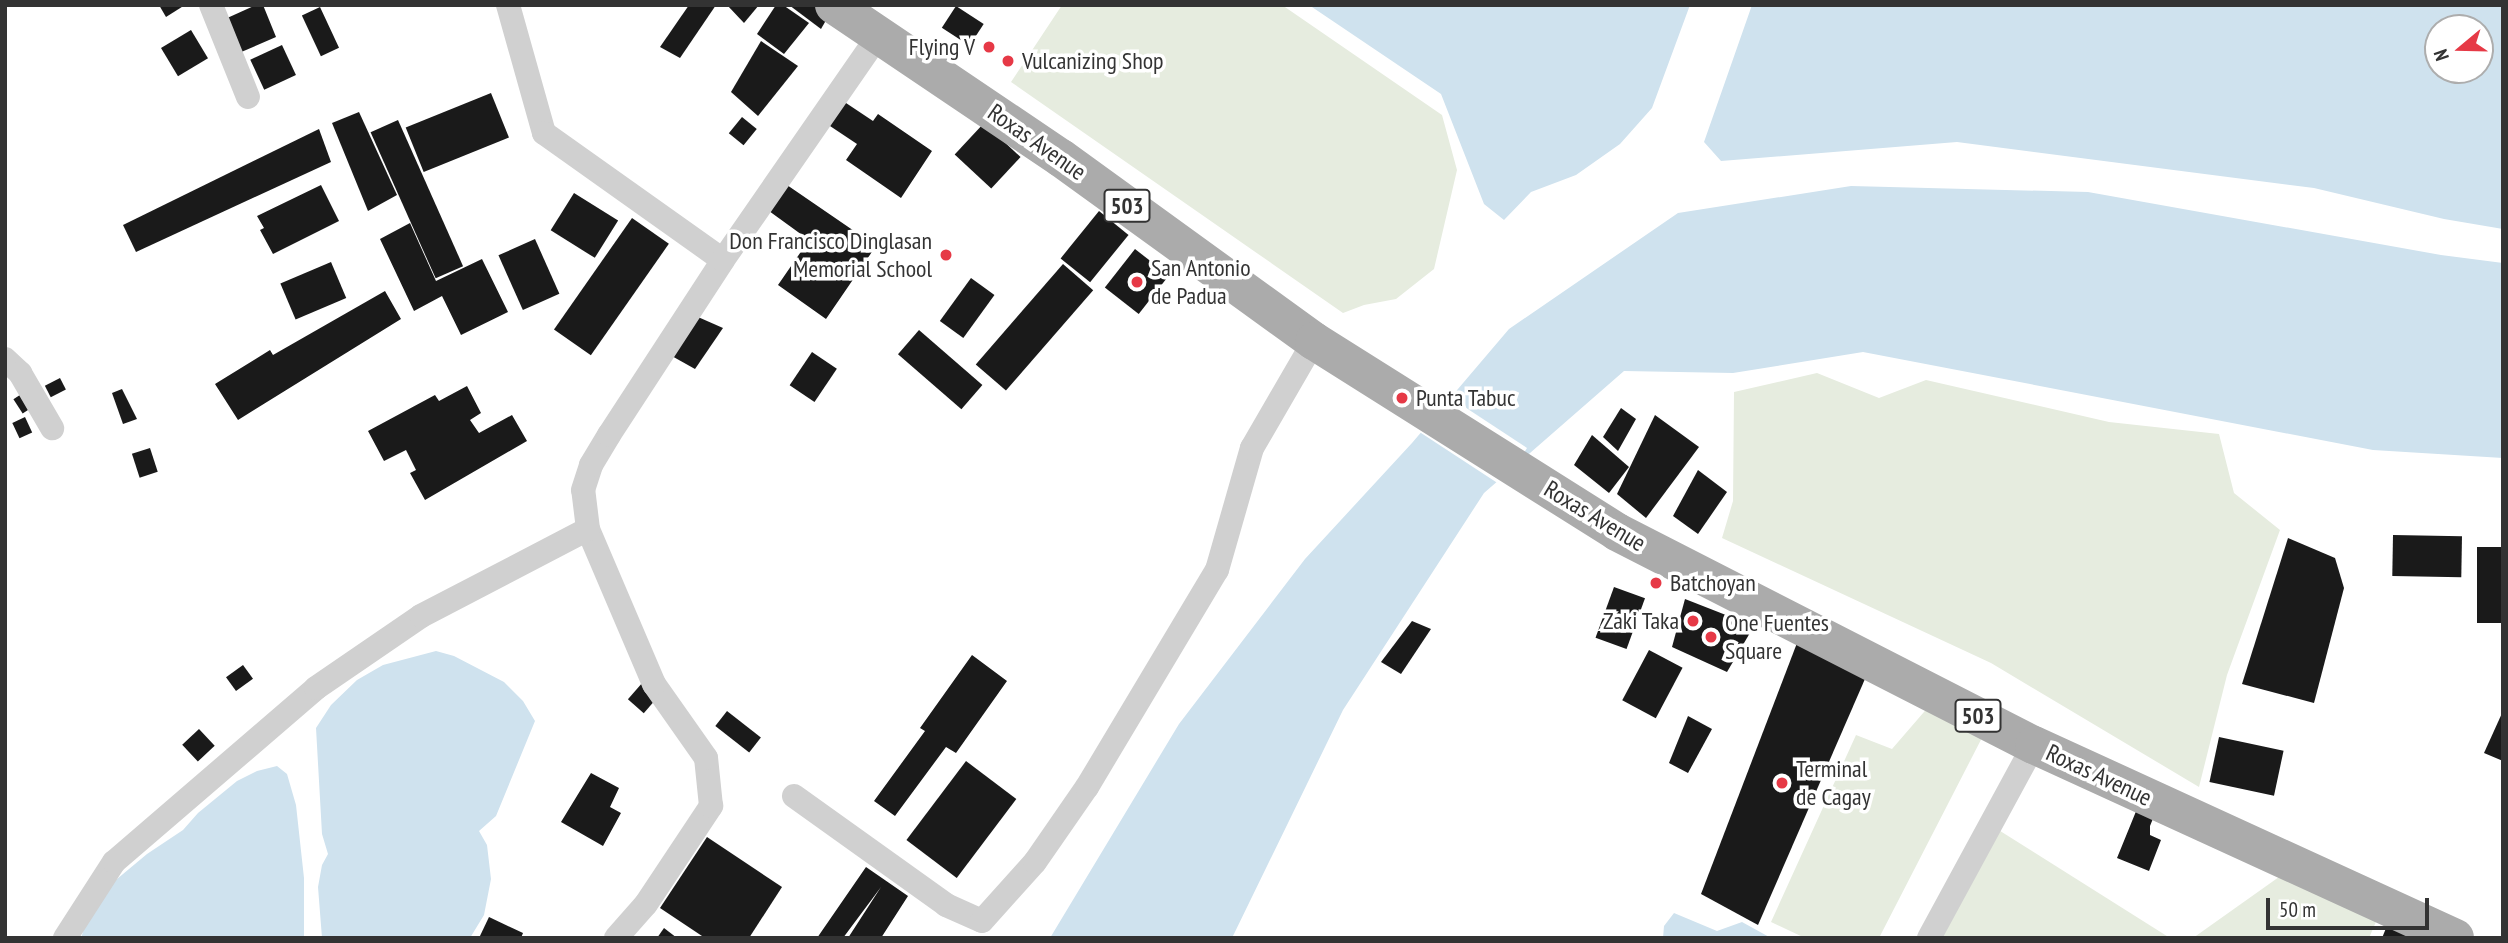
<!DOCTYPE html>
<html>
<head>
<meta charset="utf-8">
<style>
  body { margin:0 }
  #map { position:relative; width:2508px; height:943px; overflow:hidden; background:#fff; font-family:"PT Sans Narrow",sans-serif }
  div>[style] { position:absolute }
  .green>* { inset:0; background:#e6ecdf }
  .water>* { inset:0; background:#cfe2ee }
  .pier>* { inset:0; background:#fff }
  .building>* { inset:0; background:#1a1a1a; transform-origin:0 0 }
  .street>* { height:24px; margin:-12px; padding:0 12px; transform-origin:12px; border-radius:12px; background:#d0d0d0 }
  .primary>* { height:38px; margin:-19px; padding:0 19px; transform-origin:19px; border-radius:19px; background:#ababab }
  .dots>* { width:19px; height:19px; translate:-50% -50%; box-sizing:border-box; border:4px solid #fff; border-radius:50% }
  span { translate:-50% -50%; white-space:nowrap; text-align:center; line-height:1.15; -webkit-text-stroke:7px #fff; paint-order:stroke }
  .shield-label span { padding:2px 5px; background:#fff; border:2px solid; border-radius:5px; -webkit-text-stroke-width:0 }
  .shield-label { font-size:23px; color:#333; font-weight:700 }
  .poi-label { font-size:24px; color:#333 }
  .right { translate:-100% -50%; text-align:right }
  .left { translate:0 -50%; text-align:left }
  .street-label { font-size:24px; color:#333 }
  .frame { position:absolute; inset:0; border:7px solid #333; pointer-events:none }
  .north { position:absolute; left:2424px; top:14px; width:70px; height:70px; box-sizing:border-box; background:#fff; border:2px solid #adadad; border-radius:50%; rotate:251deg; font-size:19px; font-weight:700; line-height:28px; text-align:center; color:#333 }
  .north::after { content:''; display:block; margin:auto; width:24px; height:32px; background:#e63946; clip-path:polygon(50% 0,100% 100%,50% 72%,0 100%) }
  .scale { position:absolute; left:2266px; top:898px; width:163px; height:32px; box-sizing:border-box; border:4px solid #333; border-top:0; padding-left:9px; font-size:21px; line-height:24px; white-space:nowrap; color:#333; -webkit-text-stroke:5px #fff; paint-order:stroke }
</style>
</head>
<body>
<div id="map">
  <div class="green">
    <div style="clip-path:polygon(1062px 5px,1282px 5px,1442px 115px,1457px 170px,1434px 269px,1396px 299px,1364px 305px,1343px 313px,1011px 82px)"></div>
    <div style="clip-path:polygon(1817px 373px,1879px 398px,1926px 380px,2109px 422px,2219px 434px,2234px 493px,2280px 530px,2227px 675px,2199px 787px,1991px 663px,1722px 538px,1733px 501px,1734px 392px)"></div>
    <div style="clip-path:polygon(1930px 705px,1986px 730px,1879px 938px,1805px 938px,1771px 922px,1856px 735px,1892px 749px)"></div>
    <div style="clip-path:polygon(1997px 829px,2170px 938px,1933px 938px)"></div>
    <div style="clip-path:polygon(2286px 872px,2378px 917px,2369px 938px,2193px 938px)"></div>
  </div>
  <div class="water">
    <div style="clip-path:polygon(1309px 5px,1690px 5px,1652px 108px,1620px 144px,1576px 175px,1531px 192px,1504px 220px,1484px 204px,1441px 94px)"></div>
    <div style="clip-path:polygon(evenodd,1752px 5px,2503px 5px,2503px 229px,2444px 219px,2314px 188px,1957px 142px,1721px 161px,1704px 142px,1752px 5px,2480px 28px,2480px 70px,2438px 70px,2438px 28px,2480px 28px)"></div>
    <div style="clip-path:polygon(1851px 186px,2088px 192px,2441px 255px,2503px 263px,2503px 458px,2373px 450px,1863px 352px,1733px 373px,1624px 371px,1484px 493px,1343px 710px,1232px 938px,1050px 938px,1179px 724px,1305px 559px,1412px 443px,1509px 329px,1678px 213px)"></div>
    <div style="clip-path:polygon(436px 651px,454px 656px,504px 682px,523px 701px,535px 721px,496px 816px,479px 831px,487px 845px,491px 879px,484px 915px,470px 938px,322px 938px,318px 887px,322px 865px,328px 854px,322px 834px,316px 728px,331px 705px,357px 680px,383px 665px)"></div>
    <div style="clip-path:polygon(277px 766px,287px 774px,296px 805px,304px 878px,304px 938px,81px 938px,90px 910px,105px 889px,147px 854px,183px 830px,198px 813px,237px 781px,257px 771px)"></div>
    <div style="clip-path:polygon(1674px 913px,1717px 931px,1742px 922px,1771px 938px,1663px 938px,1664px 926px)"></div>
  </div>
  <div class="pier">
    <div style="clip-path:polygon(1448px 396px,1527px 448px,1509px 476px,1499px 484px,1418px 431px)"></div>
  </div>
  <div class="building">
    <div style="clip-path:polygon(159px 5px,185px 5px,166px 17px)"></div>
    <div style="clip-path:polygon(256px 5px,263px 5px,276px 37px,239px 53px,225px 19px)"></div>
    <div style="clip-path:polygon(689px 5px,716px 5px,680px 58px,660px 47px)"></div>
    <div style="clip-path:polygon(727px 5px,759px 5px,744px 23px)"></div>
    <div style="clip-path:polygon(776px 5px,783px 5px,809px 23px,784px 54px,757px 34px)"></div>
    <div style="clip-path:polygon(789px 5px,830px 5px,833px 8px,821px 29px)"></div>
    <div style="left:956px;top:6px;width:33px;height:26px;rotate:33deg"></div>
    <div style="left:320px;top:7px;width:45px;height:20px;rotate:65deg"></div>
    <div style="left:191px;top:30px;width:33px;height:35px;rotate:59deg"></div>
    <div style="clip-path:polygon(761px 41px,798px 66px,758px 116px,731px 92px)"></div>
    <div style="left:282px;top:45px;width:33px;height:35px;rotate:65deg"></div>
    <div style="left:491px;top:93px;width:48px;height:92px;rotate:68deg"></div>
    <div style="clip-path:polygon(843px 101px,873px 121px,878px 114px,932px 151px,901px 198px,846px 160px,857px 144px,827px 124px)"></div>
    <div style="clip-path:polygon(359px 112px,397px 195px,368px 211px,332px 123px)"></div>
    <div style="left:742px;top:117px;width:19px;height:21px;rotate:39deg"></div>
    <div style="left:398px;top:120px;width:160px;height:30px;rotate:66deg"></div>
    <div style="left:984px;top:123px;width:50px;height:43px;rotate:43deg"></div>
    <div style="clip-path:polygon(319px 129px,331px 162px,136px 252px,123px 225px)"></div>
    <div style="clip-path:polygon(321px 185px,339px 221px,273px 254px,260px 230px,264px 228px,257px 216px)"></div>
    <div style="clip-path:polygon(787px 185px,876px 246px,826px 319px,778px 285px,809px 240px,769px 211px)"></div>
    <div style="left:574px;top:193px;width:52px;height:44px;rotate:32deg"></div>
    <div style="left:1099px;top:211px;width:38px;height:61px;rotate:39deg"></div>
    <div style="left:632px;top:218px;width:45px;height:136px;rotate:35deg"></div>
    <div style="clip-path:polygon(410px 223px,436px 281px,482px 259px,508px 312px,461px 335px,442px 296px,414px 311px,380px 239px)"></div>
    <div style="left:535px;top:239px;width:60px;height:40px;rotate:66deg"></div>
    <div style="left:1135px;top:249px;width:43px;height:49px;rotate:38deg"></div>
    <div style="left:331px;top:262px;width:39px;height:55px;rotate:67deg"></div>
    <div style="left:1063px;top:264px;width:40px;height:133px;rotate:41deg"></div>
    <div style="left:971px;top:278px;width:29px;height:53px;rotate:36deg"></div>
    <div style="clip-path:polygon(385px 291px,401px 319px,238px 420px,215px 384px,270px 350px,273px 355px)"></div>
    <div style="clip-path:polygon(698px 317px,723px 328px,695px 369px,670px 355px)"></div>
    <div style="left:919px;top:330px;width:84px;height:32px;rotate:41deg"></div>
    <div style="left:812px;top:352px;width:30px;height:40px;rotate:34deg"></div>
    <div style="left:60px;top:378px;width:13px;height:17px;rotate:63deg"></div>
    <div style="clip-path:polygon(467px 386px,481px 413px,470px 420px,479px 433px,512px 415px,527px 441px,425px 500px,410px 473px,416px 470px,406px 450px,384px 461px,368px 431px,435px 395px,439px 401px)"></div>
    <div style="clip-path:polygon(122px 389px,137px 419px,123px 424px,112px 393px)"></div>
    <div style="left:26px;top:391px;width:17px;height:15px;rotate:57deg"></div>
    <div style="clip-path:polygon(1621px 408px,1636px 419px,1618px 451px,1603px 437px)"></div>
    <div style="clip-path:polygon(1655px 415px,1699px 447px,1646px 518px,1617px 494px)"></div>
    <div style="left:25px;top:417px;width:17px;height:14px;rotate:65deg"></div>
    <div style="clip-path:polygon(1592px 435px,1629px 467px,1609px 493px,1574px 465px)"></div>
    <div style="left:150px;top:448px;width:25px;height:19px;rotate:72deg"></div>
    <div style="clip-path:polygon(1698px 470px,1727px 492px,1698px 534px,1673px 516px)"></div>
    <div style="left:2393px;top:535px;width:69px;height:41px;rotate:1deg"></div>
    <div style="clip-path:polygon(2288px 538px,2335px 558px,2344px 588px,2314px 703px,2242px 684px)"></div>
    <div style="left:2477px;top:547px;width:26px;height:76px"></div>
    <div style="left:1614px;top:587px;width:33px;height:54px;rotate:20deg"></div>
    <div style="clip-path:polygon(1685px 599px,1754px 626px,1727px 672px,1672px 647px)"></div>
    <div style="clip-path:polygon(1412px 621px,1431px 629px,1401px 674px,1381px 662px)"></div>
    <div style="clip-path:polygon(1797px 643px,1868px 672px,1758px 925px,1701px 894px)"></div>
    <div style="left:1649px;top:650px;width:38px;height:57px;rotate:28deg"></div>
    <div style="clip-path:polygon(972px 655px,1007px 681px,956px 753px,946px 747px,895px 816px,874px 801px,925px 731px,920px 728px)"></div>
    <div style="left:243px;top:665px;width:17px;height:21px;rotate:54deg"></div>
    <div style="left:643px;top:682px;width:21px;height:23px;rotate:41deg"></div>
    <div style="left:727px;top:711px;width:43px;height:19px;rotate:38deg"></div>
    <div style="clip-path:polygon(2503px 711px,2503px 761px,2484px 753px)"></div>
    <div style="clip-path:polygon(1688px 716px,1712px 729px,1688px 773px,1669px 763px)"></div>
    <div style="left:199px;top:729px;width:23px;height:23px;rotate:47deg"></div>
    <div style="left:2219px;top:737px;width:66px;height:46px;rotate:12deg"></div>
    <div style="left:966px;top:761px;width:63px;height:99px;rotate:37deg"></div>
    <div style="clip-path:polygon(591px 773px,619px 788px,610px 807px,621px 813px,603px 846px,561px 822px)"></div>
    <div style="clip-path:polygon(2139px 804px,2156px 811px,2150px 826px,2150px 835px,2161px 840px,2149px 871px,2117px 858px)"></div>
    <div style="clip-path:polygon(707px 837px,782px 887px,749px 938px,705px 938px,660px 908px)"></div>
    <div style="clip-path:polygon(866px 867px,908px 896px,881px 938px,848px 938px,881px 887px,843px 938px,817px 938px)"></div>
    <div style="clip-path:polygon(2391px 916px,2438px 938px,2382px 938px)"></div>
    <div style="clip-path:polygon(489px 917px,523px 933px,521px 938px,479px 938px)"></div>
    <div style="clip-path:polygon(664px 928px,677px 938px,657px 938px)"></div>
  </div>
  <div class="street">
    <div style="left:211px;top:5px;width:99px;rotate:68.1deg"></div>
    <div style="left:508px;top:5px;width:133px;rotate:74.3deg"></div>
    <div style="left:544px;top:133px;width:219px;rotate:35.4deg"></div>
    <div style="left:5px;top:359px;width:21px;rotate:43deg"></div>
    <div style="left:20px;top:373px;width:64px;rotate:59.8deg"></div>
    <div style="left:794px;top:796px;width:187px;rotate:35.6deg"></div>
    <div style="left:946px;top:905px;width:39px;rotate:24deg"></div>
    <div style="left:982px;top:921px;width:79px;rotate:-48.1deg"></div>
    <div style="left:1035px;top:862px;width:91px;rotate:-55.3deg"></div>
    <div style="left:1087px;top:787px;width:253px;rotate:-59.1deg"></div>
    <div style="left:1217px;top:570px;width:127px;rotate:-74deg"></div>
    <div style="left:1252px;top:448px;width:124px;rotate:-59.9deg"></div>
    <div style="left:65px;top:938px;width:90px;rotate:-57.2deg"></div>
    <div style="left:114px;top:862px;width:267px;rotate:-40.7deg"></div>
    <div style="left:316px;top:688px;width:127px;rotate:-34.4deg"></div>
    <div style="left:421px;top:616px;width:188px;rotate:-27.5deg"></div>
    <div style="left:616px;top:938px;width:45px;rotate:-48.6deg"></div>
    <div style="left:646px;top:904px;width:118px;rotate:-56.4deg"></div>
    <div style="left:711px;top:806px;width:48px;rotate:-95.9deg"></div>
    <div style="left:706px;top:758px;width:90px;rotate:-125.1deg"></div>
    <div style="left:654px;top:684px;width:168px;rotate:-113.1deg"></div>
    <div style="left:588px;top:529px;width:39px;rotate:-97deg"></div>
    <div style="left:583px;top:490px;width:26px;rotate:-72deg"></div>
    <div style="left:591px;top:465px;width:35px;rotate:-59deg"></div>
    <div style="left:609px;top:435px;width:209px;rotate:-56.9deg"></div>
    <div style="left:723px;top:260px;width:274px;rotate:-55.3deg"></div>
    <div style="left:1929px;top:938px;width:220px;rotate:-61.5deg"></div>
  </div>
  <div class="primary">
    <div style="left:834px;top:5px;width:274px;rotate:34deg"></div>
    <div style="left:1061px;top:158px;width:312px;rotate:35.9deg"></div>
    <div style="left:1314px;top:341px;width:358px;rotate:32.2deg"></div>
    <div style="left:1617px;top:532px;width:468px;rotate:27.1deg"></div>
    <div style="left:2034px;top:745px;width:463px;rotate:24.6deg"></div>
  </div>
  <div class="dots">
    <div style="left:989px;top:47px;background:#e63946"></div>
    <div style="left:1008px;top:61px;background:#e63946"></div>
    <div style="left:946px;top:255px;background:#e63946"></div>
    <div style="left:1137px;top:282px;background:#e63946"></div>
    <div style="left:1402px;top:398px;background:#e63946"></div>
    <div style="left:1656px;top:583px;background:#e63946"></div>
    <div style="left:1693px;top:621px;background:#e63946"></div>
    <div style="left:1711px;top:637px;background:#e63946"></div>
    <div style="left:1782px;top:783px;background:#e63946"></div>
  </div>
  <div class="shield-label">
    <span style="left:1127px;top:206px">503</span>
    <span style="left:1978px;top:716px">503</span>
  </div>
  <div class="poi-label">
    <span class="right" style="left:975px;top:47px">Flying V</span>
    <span class="left" style="left:1022px;top:61px">Vulcanizing Shop</span>
    <span class="right" style="left:932px;top:255px">Don Francisco Dinglasan<br>Memorial School</span>
    <span class="left" style="left:1151px;top:282px">San Antonio<br>de Padua</span>
    <span class="left" style="left:1416px;top:398px">Punta Tabuc</span>
    <span class="left" style="left:1670px;top:583px">Batchoyan</span>
    <span class="right" style="left:1679px;top:621px">Zaki Taka</span>
    <span class="left" style="left:1725px;top:637px">One Fuentes<br>Square</span>
    <span class="left" style="left:1796px;top:783px">Terminal<br>de Cagay</span>
  </div>
  <div class="street-label">
    <span style="left:1037px;top:142px;rotate:35deg">Roxas Avenue</span>
    <span style="left:1595px;top:516px;rotate:31deg">Roxas Avenue</span>
    <span style="left:2099px;top:775px;rotate:25deg">Roxas Avenue</span>
  </div>
  <div class="frame"></div>
  <div class="north">N</div>
  <div class="scale">50 m</div>
</div>
</body>
</html>
